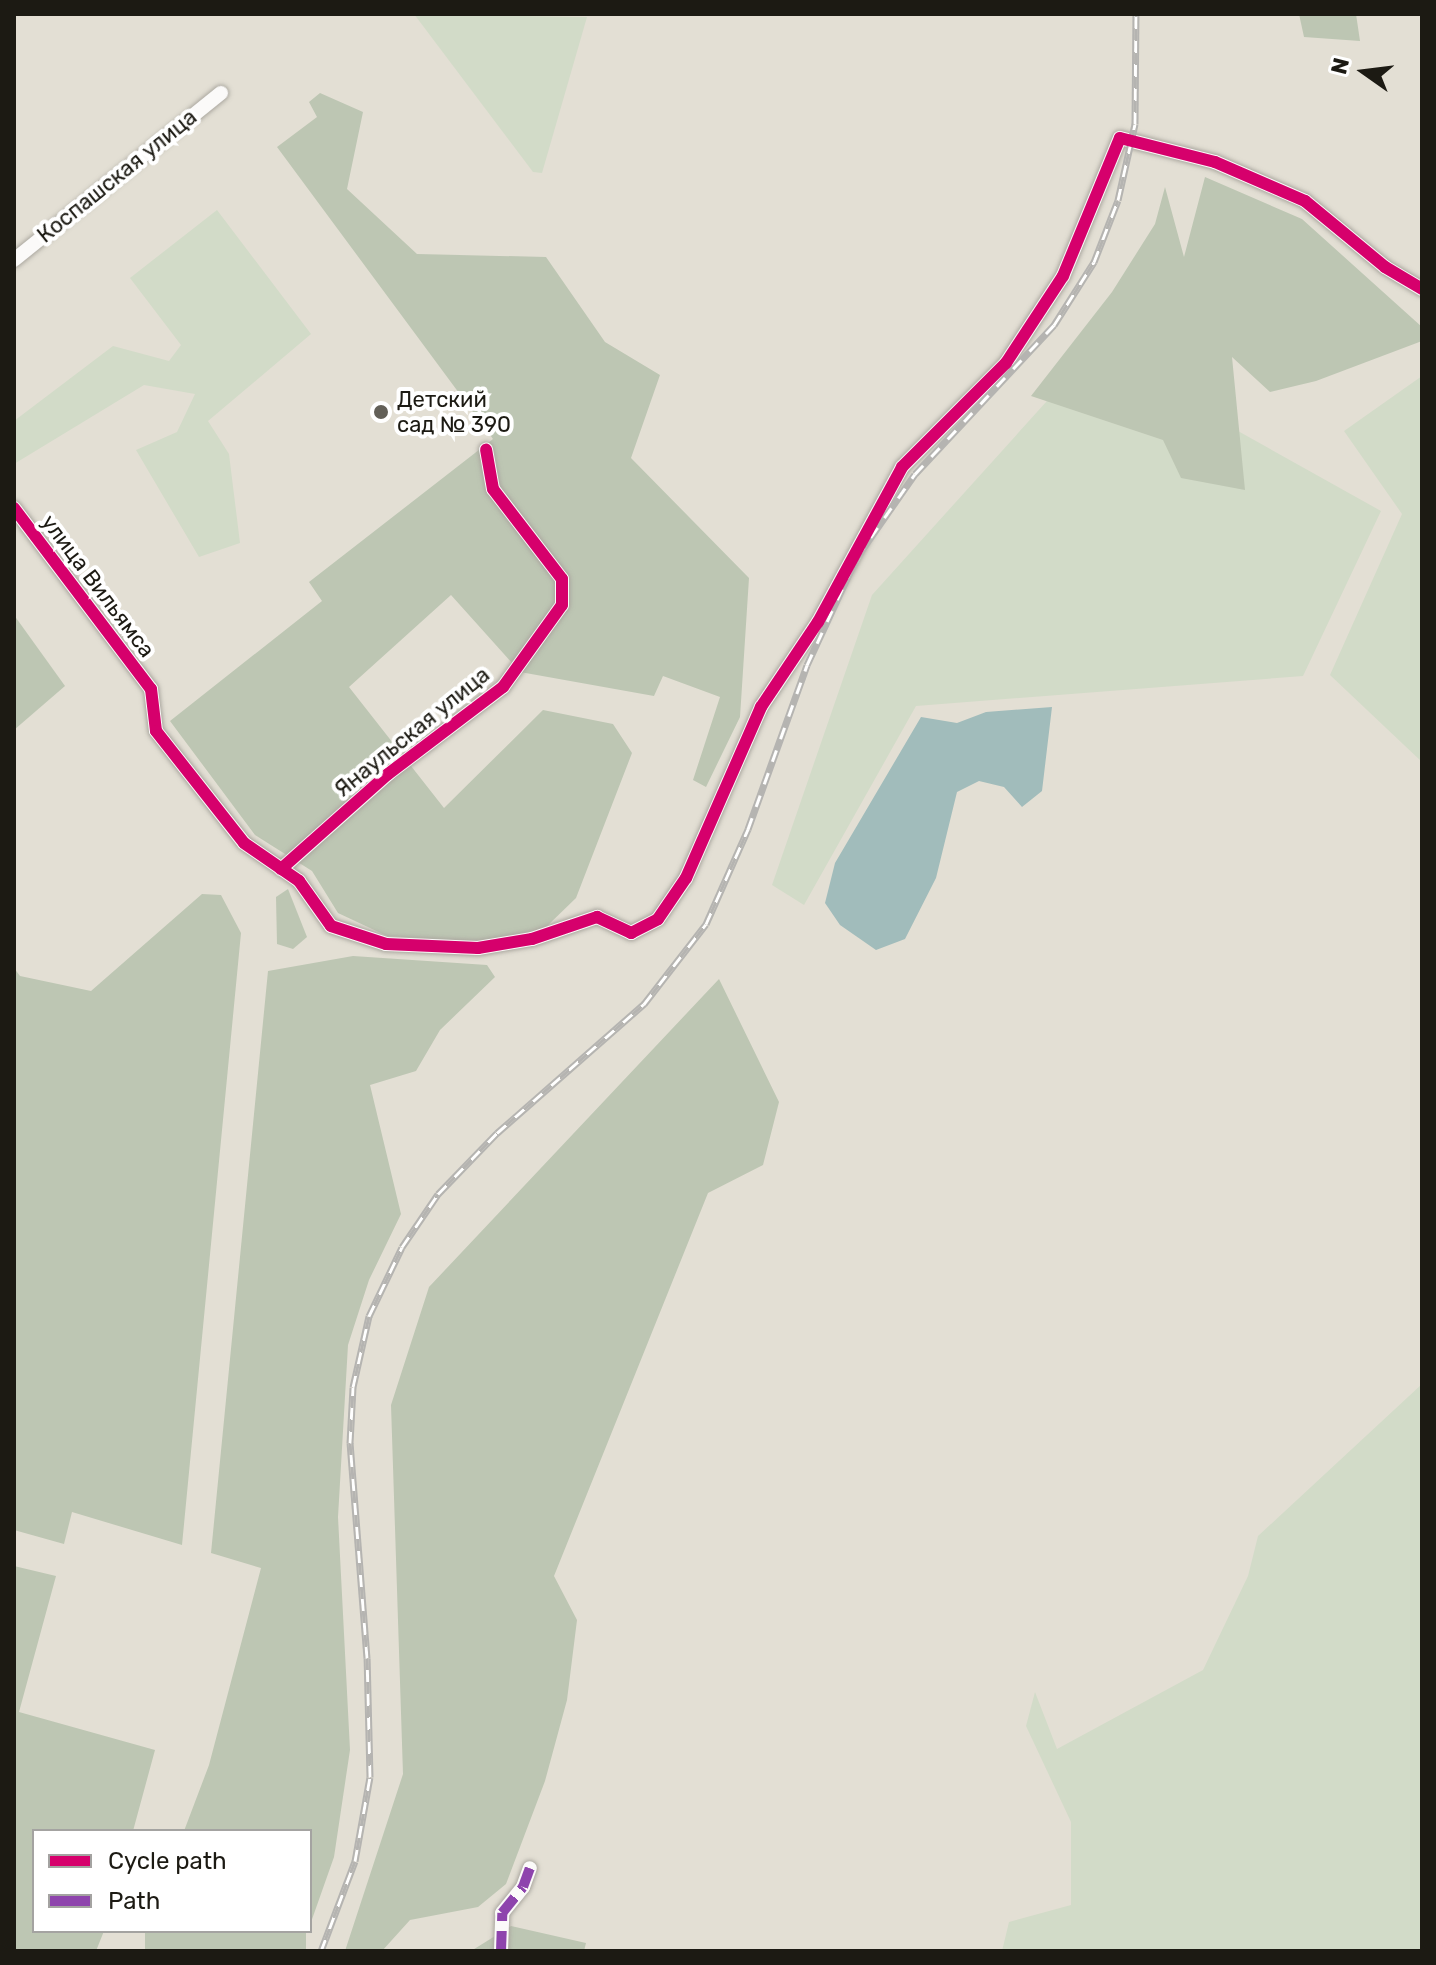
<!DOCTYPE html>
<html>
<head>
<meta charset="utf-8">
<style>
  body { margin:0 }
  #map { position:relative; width:1436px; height:1965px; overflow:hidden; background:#e3dfd4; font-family:Rubik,sans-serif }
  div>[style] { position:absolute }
  .green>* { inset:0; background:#d2dbc8 }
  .forest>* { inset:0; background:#bdc6b3; transform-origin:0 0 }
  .water>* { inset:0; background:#a1bcbb }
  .roads { filter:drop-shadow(0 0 2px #aba8a0) drop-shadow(0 0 2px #aba8a0) }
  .street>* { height:14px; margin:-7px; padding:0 7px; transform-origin:7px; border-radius:7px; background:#fbfaf9 }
  .rail>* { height:7px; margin-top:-3.5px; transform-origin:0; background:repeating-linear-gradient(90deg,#fff 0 12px,#b5b4b1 0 24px); box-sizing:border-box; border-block:2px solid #b5b4b1 }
  .quiet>* { height:10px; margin-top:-5px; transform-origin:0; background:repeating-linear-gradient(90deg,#8e44ad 0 20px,transparent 0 30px) }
  .cycleway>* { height:12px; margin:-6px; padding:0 6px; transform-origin:6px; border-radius:6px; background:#d6006c }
  .dots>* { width:22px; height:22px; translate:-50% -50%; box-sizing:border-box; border:4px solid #fff; border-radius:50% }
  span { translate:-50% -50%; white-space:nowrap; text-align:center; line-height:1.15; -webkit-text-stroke:8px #fff; paint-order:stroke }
  .street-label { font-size:22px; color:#1c1a13 }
  .poi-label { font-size:22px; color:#1c1a13 }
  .left { translate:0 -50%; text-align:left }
  .frame { position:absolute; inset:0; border:16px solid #1c1a13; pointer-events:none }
  .legend { position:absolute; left:32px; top:1829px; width:280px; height:104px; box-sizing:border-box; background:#fff; border:2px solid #a4a3a1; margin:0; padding:10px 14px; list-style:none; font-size:24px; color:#1c1a13 }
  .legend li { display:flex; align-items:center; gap:16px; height:40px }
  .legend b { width:40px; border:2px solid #a4a3a1 }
  .north { position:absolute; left:1324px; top:32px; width:80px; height:80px; -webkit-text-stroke:6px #fff; paint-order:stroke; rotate:284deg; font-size:22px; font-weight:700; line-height:32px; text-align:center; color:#1c1a13 }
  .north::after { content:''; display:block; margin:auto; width:28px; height:36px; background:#1c1a13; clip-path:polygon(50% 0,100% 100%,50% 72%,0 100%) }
</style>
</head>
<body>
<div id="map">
  <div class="green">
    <div style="clip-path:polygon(414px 14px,587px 17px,542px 173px,533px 172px)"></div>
    <div style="clip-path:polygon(217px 210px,311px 334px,208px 421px,229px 454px,240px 543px,199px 557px,136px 450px,177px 432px,195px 394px,144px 385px,14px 464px,14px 421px,113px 346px,169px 361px,181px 345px,130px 278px)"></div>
    <div style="clip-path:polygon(1093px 350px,1381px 511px,1303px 676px,916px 706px,804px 905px,772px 885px,872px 595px)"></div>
    <div style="clip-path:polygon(1422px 376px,1422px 762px,1330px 675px,1402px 514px,1344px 431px)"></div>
    <div style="clip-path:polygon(1422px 1384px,1422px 1951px,1002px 1951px,1009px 1922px,1071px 1905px,1071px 1822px,1026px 1726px,1035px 1692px,1057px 1749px,1203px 1670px,1248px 1576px,1258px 1536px)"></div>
  </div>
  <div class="forest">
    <div style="clip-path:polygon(1299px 14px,1356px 14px,1360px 41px,1304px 37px)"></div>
    <div style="clip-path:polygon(320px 93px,363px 112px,347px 189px,417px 254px,546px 257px,605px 342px,660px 375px,631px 458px,749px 578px,740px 717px,706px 787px,693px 780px,720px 697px,663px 676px,654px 696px,520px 672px,451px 595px,349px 687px,444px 808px,543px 710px,613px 724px,632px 753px,576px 898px,544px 929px,480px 942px,387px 936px,338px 913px,312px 871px,255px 835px,170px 721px,322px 601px,309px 582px,493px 439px,277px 147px,317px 117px,309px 102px)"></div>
    <div style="clip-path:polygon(1205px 177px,1302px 219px,1422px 327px,1422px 341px,1316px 381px,1270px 392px,1232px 357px,1245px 490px,1181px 478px,1163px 440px,1031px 396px,1112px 292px,1155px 224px,1165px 187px,1184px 257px)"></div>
    <div style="clip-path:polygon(14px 615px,65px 686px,14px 730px)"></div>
    <div style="clip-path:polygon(288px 889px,307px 937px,293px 949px,277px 944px,276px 897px)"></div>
    <div style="clip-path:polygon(202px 894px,221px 895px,241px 933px,182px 1545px,72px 1512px,64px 1544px,14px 1530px,14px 968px,20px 976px,91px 991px)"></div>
    <div style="clip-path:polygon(353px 956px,487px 965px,495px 977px,440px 1030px,416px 1071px,370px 1085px,401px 1214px,369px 1280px,348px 1345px,338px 1517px,350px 1750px,334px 1857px,310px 1925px,310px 1831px,184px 1831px,209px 1765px,261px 1568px,211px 1553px,268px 971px)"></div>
    <div style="clip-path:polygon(719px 979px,779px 1102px,763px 1165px,708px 1193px,554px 1576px,577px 1620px,567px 1700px,545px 1781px,506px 1884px,478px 1907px,410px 1920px,382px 1951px,345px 1951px,403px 1774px,391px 1405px,429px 1287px)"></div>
    <div style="clip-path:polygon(14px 1566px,56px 1576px,19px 1712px,155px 1750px,133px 1831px,34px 1831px,34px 1931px,104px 1931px,96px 1951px,14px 1951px)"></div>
    <div style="clip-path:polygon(511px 1926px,586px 1943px,584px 1951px,471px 1951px)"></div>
    <div style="left:145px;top:1931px;width:161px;height:22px"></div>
  </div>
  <div class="water">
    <div style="clip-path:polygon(1052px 707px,1042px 791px,1022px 807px,1004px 787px,979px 781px,957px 792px,936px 878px,905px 939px,876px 950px,840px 925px,825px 903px,835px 863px,921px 717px,957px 723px,986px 712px)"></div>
  </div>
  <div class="roads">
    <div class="street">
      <div style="left:14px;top:260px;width:266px;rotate:-38.9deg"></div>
      <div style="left:14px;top:508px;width:227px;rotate:52.9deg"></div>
      <div style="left:151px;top:689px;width:42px;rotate:83.2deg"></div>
      <div style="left:156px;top:731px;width:142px;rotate:51.8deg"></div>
      <div style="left:244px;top:843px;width:67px;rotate:34.6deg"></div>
      <div style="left:299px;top:881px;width:55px;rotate:54.6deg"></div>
      <div style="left:331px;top:926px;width:58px;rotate:18.1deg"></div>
      <div style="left:386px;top:944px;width:92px;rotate:2.5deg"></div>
      <div style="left:478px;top:948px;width:55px;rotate:-9.5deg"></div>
      <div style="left:532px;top:939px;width:69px;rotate:-18.7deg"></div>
      <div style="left:597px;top:917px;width:38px;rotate:25deg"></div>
      <div style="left:631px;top:933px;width:30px;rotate:-27deg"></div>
      <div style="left:658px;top:919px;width:50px;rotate:-55.7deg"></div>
      <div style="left:686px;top:878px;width:187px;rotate:-66.3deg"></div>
      <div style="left:761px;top:707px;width:102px;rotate:-56.2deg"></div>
      <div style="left:818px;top:622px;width:176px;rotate:-61.5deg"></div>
      <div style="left:902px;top:467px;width:147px;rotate:-45deg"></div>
      <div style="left:1006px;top:363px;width:104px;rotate:-56.8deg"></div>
      <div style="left:1063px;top:276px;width:149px;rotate:-67.6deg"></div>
      <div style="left:1120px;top:138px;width:98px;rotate:14.2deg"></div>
      <div style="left:1215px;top:162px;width:98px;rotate:23.4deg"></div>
      <div style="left:1305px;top:201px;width:104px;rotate:39.5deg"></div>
      <div style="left:1385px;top:267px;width:43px;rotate:30.7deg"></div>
      <div style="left:281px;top:869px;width:143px;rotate:-41.6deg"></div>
      <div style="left:388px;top:774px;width:144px;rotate:-37.1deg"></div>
      <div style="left:503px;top:687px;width:101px;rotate:-54.3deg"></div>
      <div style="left:562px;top:605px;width:26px;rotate:-90deg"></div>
      <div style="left:562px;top:579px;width:113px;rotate:-127.5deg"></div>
      <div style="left:493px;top:489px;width:40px;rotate:-100deg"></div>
      <div style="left:501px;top:1951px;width:38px;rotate:-88deg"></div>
      <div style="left:502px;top:1913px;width:33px;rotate:-51deg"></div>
      <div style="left:523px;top:1887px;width:20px;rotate:-70deg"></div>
    </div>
  </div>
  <div class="rail">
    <div style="left:321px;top:1951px;width:96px;rotate:-69.3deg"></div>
    <div style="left:355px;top:1861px;width:85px;rotate:-79.9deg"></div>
    <div style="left:370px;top:1777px;width:119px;rotate:-91.4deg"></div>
    <div style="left:367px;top:1658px;width:216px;rotate:-94.5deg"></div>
    <div style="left:350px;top:1443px;width:56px;rotate:-86.9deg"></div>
    <div style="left:353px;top:1387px;width:73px;rotate:-77.3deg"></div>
    <div style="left:369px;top:1316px;width:76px;rotate:-64.4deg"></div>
    <div style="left:402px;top:1247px;width:64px;rotate:-55.8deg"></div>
    <div style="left:438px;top:1194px;width:85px;rotate:-46deg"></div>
    <div style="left:497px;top:1133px;width:196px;rotate:-41.3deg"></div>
    <div style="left:644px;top:1004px;width:101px;rotate:-52.2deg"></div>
    <div style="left:706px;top:924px;width:104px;rotate:-66.1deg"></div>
    <div style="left:748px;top:829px;width:174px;rotate:-70.2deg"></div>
    <div style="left:807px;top:665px;width:119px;rotate:-65.2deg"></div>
    <div style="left:857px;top:557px;width:101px;rotate:-55.1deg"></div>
    <div style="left:915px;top:474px;width:204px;rotate:-47deg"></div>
    <div style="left:1054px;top:325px;width:75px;rotate:-57.6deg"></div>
    <div style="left:1094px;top:262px;width:66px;rotate:-68.8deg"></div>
    <div style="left:1118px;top:200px;width:78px;rotate:-77.4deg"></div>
    <div style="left:1135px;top:124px;width:110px;rotate:-89.5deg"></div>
  </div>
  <div class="quiet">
    <div style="left:501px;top:1951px;width:38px;rotate:-88deg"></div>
    <div style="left:502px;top:1913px;width:33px;rotate:-51deg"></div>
    <div style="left:523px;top:1887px;width:20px;rotate:-70deg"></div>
  </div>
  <div class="cycleway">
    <div style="left:14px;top:508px;width:227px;rotate:52.9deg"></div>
    <div style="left:151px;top:689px;width:42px;rotate:83.2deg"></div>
    <div style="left:156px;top:731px;width:142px;rotate:51.8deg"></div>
    <div style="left:244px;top:843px;width:67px;rotate:34.6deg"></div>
    <div style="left:299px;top:881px;width:55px;rotate:54.6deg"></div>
    <div style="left:331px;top:926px;width:58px;rotate:18.1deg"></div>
    <div style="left:386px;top:944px;width:92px;rotate:2.5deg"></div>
    <div style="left:478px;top:948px;width:55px;rotate:-9.5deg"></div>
    <div style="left:532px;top:939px;width:69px;rotate:-18.7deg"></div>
    <div style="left:597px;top:917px;width:38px;rotate:25deg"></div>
    <div style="left:631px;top:933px;width:30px;rotate:-27deg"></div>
    <div style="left:658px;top:919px;width:50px;rotate:-55.7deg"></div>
    <div style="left:686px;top:878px;width:187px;rotate:-66.3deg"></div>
    <div style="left:761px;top:707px;width:102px;rotate:-56.2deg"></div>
    <div style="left:818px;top:622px;width:176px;rotate:-61.5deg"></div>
    <div style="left:902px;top:467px;width:147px;rotate:-45deg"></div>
    <div style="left:1006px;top:363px;width:104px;rotate:-56.8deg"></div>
    <div style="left:1063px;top:276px;width:149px;rotate:-67.6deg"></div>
    <div style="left:1120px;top:138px;width:98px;rotate:14.2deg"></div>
    <div style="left:1215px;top:162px;width:98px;rotate:23.4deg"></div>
    <div style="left:1305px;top:201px;width:104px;rotate:39.5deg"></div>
    <div style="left:1385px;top:267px;width:43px;rotate:30.7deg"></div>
    <div style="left:281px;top:869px;width:143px;rotate:-41.6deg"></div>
    <div style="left:388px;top:774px;width:144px;rotate:-37.1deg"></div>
    <div style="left:503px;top:687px;width:101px;rotate:-54.3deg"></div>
    <div style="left:562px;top:605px;width:26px;rotate:-90deg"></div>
    <div style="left:562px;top:579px;width:113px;rotate:-127.5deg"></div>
    <div style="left:493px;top:489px;width:40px;rotate:-100deg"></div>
  </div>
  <div class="dots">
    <div style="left:381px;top:412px;background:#625f57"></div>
  </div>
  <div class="street-label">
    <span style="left:117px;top:176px;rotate:-39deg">Коспашская улица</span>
    <span style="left:98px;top:586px;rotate:53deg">улица Вильямса</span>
    <span style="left:412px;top:732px;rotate:-39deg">Янаульская улица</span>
  </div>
  <div class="poi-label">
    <span class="left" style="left:397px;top:412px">Детский<br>сад № 390</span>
  </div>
  <div class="frame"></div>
  <ul class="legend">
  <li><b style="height:10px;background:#d6006c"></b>Cycle path</li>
  <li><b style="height:10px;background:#8e44ad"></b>Path</li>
  </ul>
  <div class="north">N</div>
</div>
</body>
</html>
